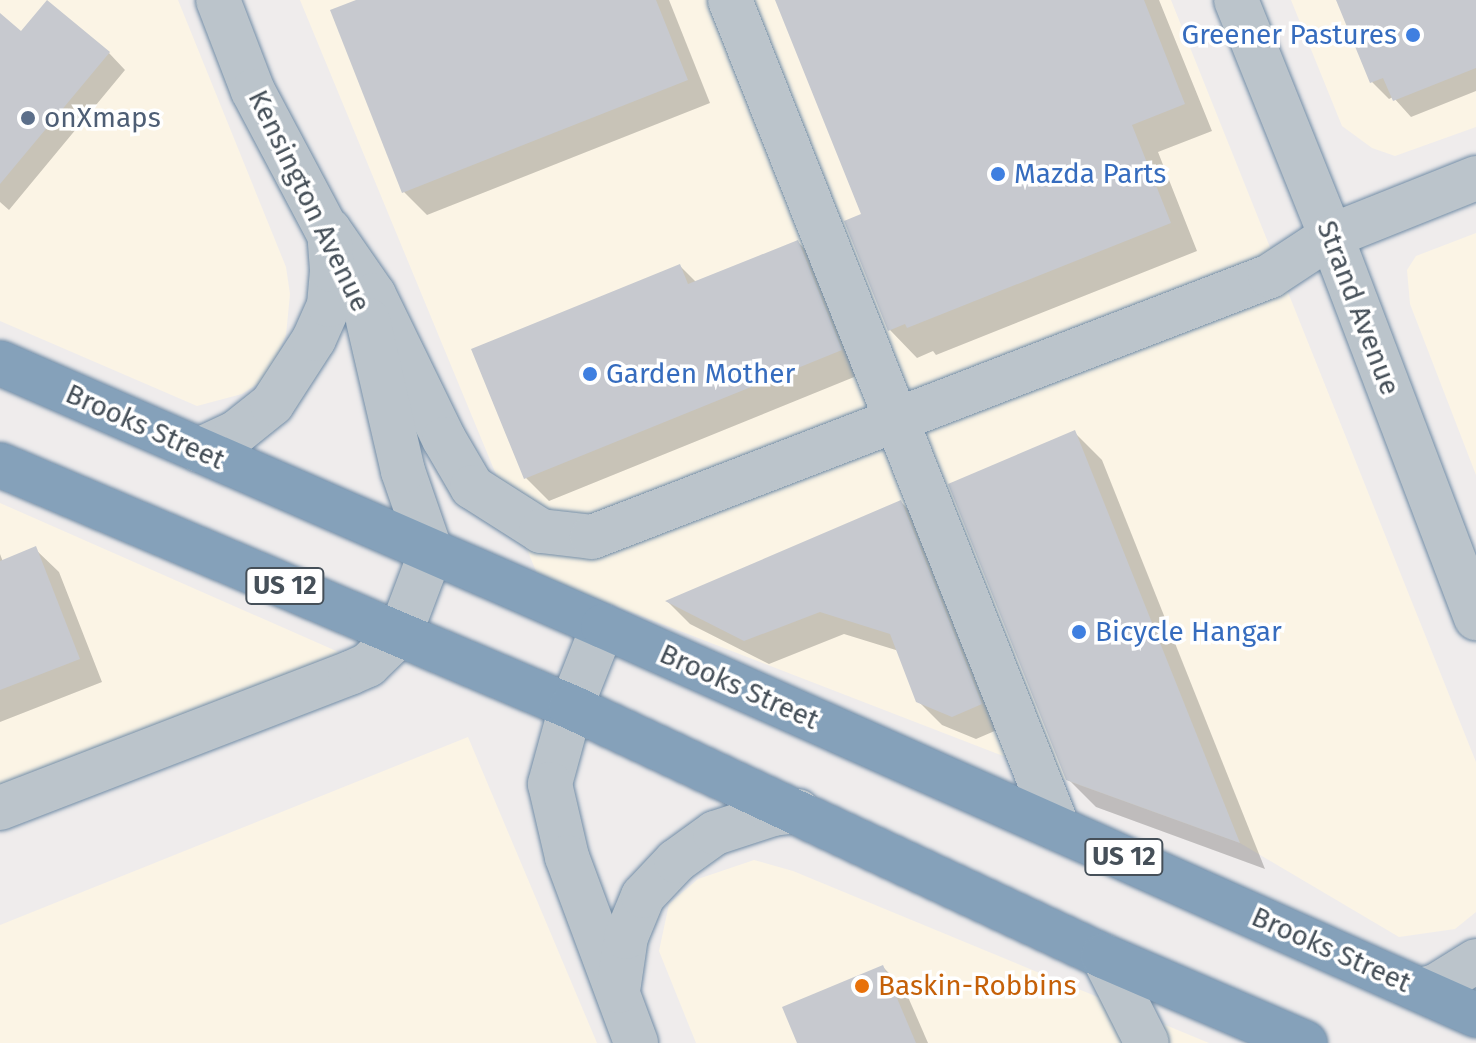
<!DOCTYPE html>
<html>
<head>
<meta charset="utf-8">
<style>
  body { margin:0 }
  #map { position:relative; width:1476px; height:1043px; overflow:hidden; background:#efecec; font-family:"Fira Sans",sans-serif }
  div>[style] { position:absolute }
  .commercial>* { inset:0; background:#fbf4e5 }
  .shadow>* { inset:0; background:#0003 }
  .building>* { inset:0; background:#c7c9cf }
  .roads { filter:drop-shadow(0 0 2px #718ca6) drop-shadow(0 0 2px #718ca6) }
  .minor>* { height:44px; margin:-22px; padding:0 22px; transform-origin:22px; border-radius:22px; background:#bbc4cb }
  .highway>* { height:44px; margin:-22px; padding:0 22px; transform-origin:22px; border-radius:22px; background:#85a1ba }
  .dots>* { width:22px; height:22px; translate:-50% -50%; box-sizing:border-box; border:4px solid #fff; border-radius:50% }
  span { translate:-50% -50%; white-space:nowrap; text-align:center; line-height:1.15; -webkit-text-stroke:7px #fff; paint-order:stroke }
  .shield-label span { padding:2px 6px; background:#fff; border:2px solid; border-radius:6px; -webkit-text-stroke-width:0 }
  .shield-label { font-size:26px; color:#465059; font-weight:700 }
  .shop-label { font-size:28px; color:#366cbe }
  .right { translate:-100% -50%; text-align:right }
  .left { translate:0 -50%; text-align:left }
  .service-label { font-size:28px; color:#4e5e75 }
  .street-label { font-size:28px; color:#465059 }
  .food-label { font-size:28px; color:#c56008 }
</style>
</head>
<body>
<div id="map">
  <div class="commercial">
    <div style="clip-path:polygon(0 0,178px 0,286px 267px,290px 294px,286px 335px,268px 377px,242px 394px,197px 406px,0 321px)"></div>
    <div style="clip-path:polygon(300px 0,1171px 0,1476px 762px,1476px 912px,1455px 929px,1399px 937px,1240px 843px,1060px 778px,538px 576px)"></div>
    <div style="clip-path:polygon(1291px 0,1476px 0,1476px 127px,1395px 156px,1372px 148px,1342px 126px)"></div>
    <div style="clip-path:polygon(1476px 233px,1476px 475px,1410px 304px,1407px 270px,1416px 256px)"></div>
    <div style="clip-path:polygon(0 503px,368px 665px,0 809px)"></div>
    <div style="clip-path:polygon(468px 737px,597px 1043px,0 1043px,0 925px)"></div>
    <div style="clip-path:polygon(754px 860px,793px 871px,1209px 1043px,696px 1043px,659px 951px,669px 904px,698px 879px)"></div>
  </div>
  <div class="shadow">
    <div style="clip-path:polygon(361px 0,669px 0,710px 103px,427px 215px,404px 192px)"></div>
    <div style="clip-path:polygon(777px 0,1159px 0,1212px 131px,1158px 152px,1197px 251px,936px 355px,933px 351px,917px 358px,890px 330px,864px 216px)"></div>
    <div style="clip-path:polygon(1349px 0,1476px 0,1476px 91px,1411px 117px,1393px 97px,1389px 99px,1372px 82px)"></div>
    <div style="clip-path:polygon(0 17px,21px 34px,109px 53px,125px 70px,9px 210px,0 202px)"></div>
    <div style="clip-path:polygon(798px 242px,821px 265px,864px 373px,549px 501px,526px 478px,680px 266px,697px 283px)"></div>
    <div style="clip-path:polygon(1075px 433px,1102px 460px,1265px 869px,1096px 807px,1068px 779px)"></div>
    <div style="clip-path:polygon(901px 502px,924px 525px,1004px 727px,976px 739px,942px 725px,918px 701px,899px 651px,844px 634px,769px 664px,690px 624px,668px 602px)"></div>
    <div style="clip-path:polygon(35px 549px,59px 572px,102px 682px,0 722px,0 554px,3px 562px)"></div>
    <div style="clip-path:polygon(883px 967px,905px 990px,928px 1043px,799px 1043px)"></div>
  </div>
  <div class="building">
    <div style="clip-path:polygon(47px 0,110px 52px,0 184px,0 13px,21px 31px)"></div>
    <div style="clip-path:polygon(356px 0,656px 0,688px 80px,402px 193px,330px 10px)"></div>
    <div style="clip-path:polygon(775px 0,1144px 0,1185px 104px,1132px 125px,1171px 223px,907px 328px,905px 324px,888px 331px,844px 221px,861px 214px)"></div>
    <div style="clip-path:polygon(1336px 0,1476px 0,1476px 68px,1393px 101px,1383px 78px,1370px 83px)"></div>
    <div style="clip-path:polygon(798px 240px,842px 350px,524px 479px,471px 349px,680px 264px,688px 284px)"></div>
    <div style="clip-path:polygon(1075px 430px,1240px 843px,1066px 780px,948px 484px)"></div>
    <div style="clip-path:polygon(901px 500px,982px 704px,952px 717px,916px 702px,890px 634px,820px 612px,744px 641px,665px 601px)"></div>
    <div style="clip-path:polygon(36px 546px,80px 659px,0 690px,0 561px)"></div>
    <div style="clip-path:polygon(883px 965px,916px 1043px,797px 1043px,782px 1007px)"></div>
  </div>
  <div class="roads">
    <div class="minor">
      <div style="left:218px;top:0;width:97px;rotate:69deg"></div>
      <div style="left:253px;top:91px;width:188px;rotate:62.1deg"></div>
      <div style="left:730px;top:0;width:891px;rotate:68.39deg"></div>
      <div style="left:1236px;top:0;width:254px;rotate:68.1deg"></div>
      <div style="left:1331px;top:236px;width:409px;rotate:69.2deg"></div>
      <div style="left:329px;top:230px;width:79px;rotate:55.3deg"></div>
      <div style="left:374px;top:295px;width:160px;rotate:64.1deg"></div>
      <div style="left:444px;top:439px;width:56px;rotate:59.7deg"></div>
      <div style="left:472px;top:487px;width:82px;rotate:32.5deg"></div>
      <div style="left:541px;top:531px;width:51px;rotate:6.7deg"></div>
      <div style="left:592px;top:537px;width:727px;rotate:-21.05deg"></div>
      <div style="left:1270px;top:276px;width:73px;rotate:-33.3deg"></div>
      <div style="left:1331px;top:236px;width:156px;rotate:-21.8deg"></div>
      <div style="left:199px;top:450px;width:42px;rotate:-25.3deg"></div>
      <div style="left:237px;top:432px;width:45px;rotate:-38.7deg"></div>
      <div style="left:272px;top:404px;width:77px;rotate:-57.1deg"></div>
      <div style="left:314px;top:339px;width:37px;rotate:-66deg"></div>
      <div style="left:329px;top:305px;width:35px;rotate:-85deg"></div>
      <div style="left:332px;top:270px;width:40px;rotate:-94.3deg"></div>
      <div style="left:603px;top:626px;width:87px;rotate:111.6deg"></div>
      <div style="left:571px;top:707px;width:80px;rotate:105.3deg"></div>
      <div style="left:550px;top:784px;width:75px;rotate:76.9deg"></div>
      <div style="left:567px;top:857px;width:198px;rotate:69.6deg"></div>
      <div style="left:0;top:808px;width:375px;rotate:-21.1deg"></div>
      <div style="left:350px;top:673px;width:20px;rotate:-24deg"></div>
      <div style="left:368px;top:665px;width:45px;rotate:-44.1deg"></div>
      <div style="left:400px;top:634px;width:88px;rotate:-69.3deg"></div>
      <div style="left:431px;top:552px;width:86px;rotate:-109.1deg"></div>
      <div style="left:403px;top:471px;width:155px;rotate:-103.1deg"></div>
      <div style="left:1103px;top:956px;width:97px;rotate:63.2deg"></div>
      <div style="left:1421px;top:990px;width:16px;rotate:-15deg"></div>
      <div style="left:1436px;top:986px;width:47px;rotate:-32deg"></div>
      <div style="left:618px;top:991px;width:55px;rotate:-81.6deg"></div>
      <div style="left:626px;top:937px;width:44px;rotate:-67.5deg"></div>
      <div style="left:643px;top:896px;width:48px;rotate:-46.7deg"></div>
      <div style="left:676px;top:861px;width:48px;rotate:-35.7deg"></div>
      <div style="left:715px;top:833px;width:61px;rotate:-18.1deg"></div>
      <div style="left:773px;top:814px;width:25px;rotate:-7deg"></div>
    </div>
    <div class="highway">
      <div style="left:0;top:363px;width:658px;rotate:23.56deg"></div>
      <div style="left:603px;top:626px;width:956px;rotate:24.02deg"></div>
      <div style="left:0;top:465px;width:620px;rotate:22.97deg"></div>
      <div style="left:571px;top:707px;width:587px;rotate:25.08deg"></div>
      <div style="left:1103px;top:956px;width:220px;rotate:23.3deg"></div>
    </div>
  </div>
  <div class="dots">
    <div style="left:1413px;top:35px;background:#3f7fe0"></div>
    <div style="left:28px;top:118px;background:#5c6f8a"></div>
    <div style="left:998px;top:174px;background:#3f7fe0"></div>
    <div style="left:590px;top:374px;background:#3f7fe0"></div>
    <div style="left:1079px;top:632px;background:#3f7fe0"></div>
    <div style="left:862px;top:986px;background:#e8710a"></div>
  </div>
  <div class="shield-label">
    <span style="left:285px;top:586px">US 12</span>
    <span style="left:1124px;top:857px">US 12</span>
  </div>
  <div class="shop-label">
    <span class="right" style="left:1397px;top:35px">Greener Pastures</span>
    <span class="left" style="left:1014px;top:174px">Mazda Parts</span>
    <span class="left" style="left:606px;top:374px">Garden Mother</span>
    <span class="left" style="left:1095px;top:632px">Bicycle Hangar</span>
  </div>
  <div class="service-label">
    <span class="left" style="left:44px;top:118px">onXmaps</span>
  </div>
  <div class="street-label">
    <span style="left:309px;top:201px;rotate:64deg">Kensington Avenue</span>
    <span style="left:1358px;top:308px;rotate:69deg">Strand Avenue</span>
    <span style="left:145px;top:427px;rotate:24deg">Brooks Street</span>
    <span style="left:739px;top:687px;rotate:24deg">Brooks Street</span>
    <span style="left:1331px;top:950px;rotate:24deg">Brooks Street</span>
  </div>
  <div class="food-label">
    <span class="left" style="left:878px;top:986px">Baskin-Robbins</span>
  </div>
</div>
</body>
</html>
